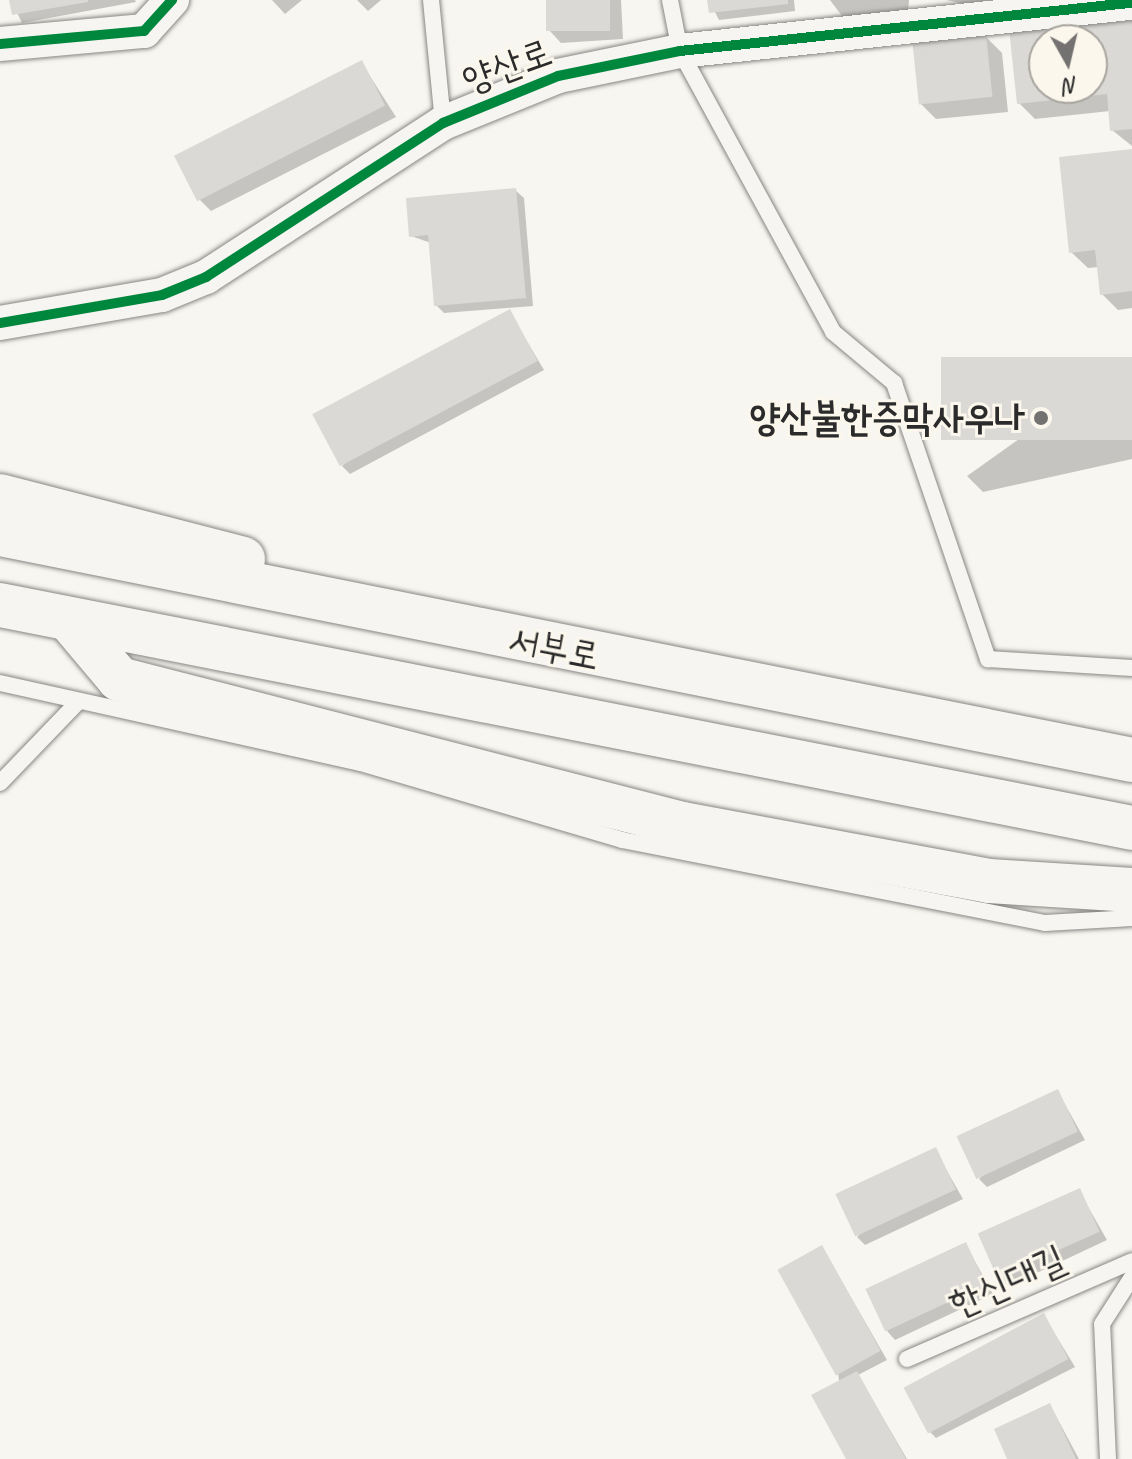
<!DOCTYPE html>
<html>
<head>
<meta charset="utf-8">
<style>
  body { margin:0 }
  #map { position:relative; width:1132px; height:1459px; overflow:hidden; background:#f8f6f0; font-family:Caveat,"Poor Story",sans-serif }
  div>[style] { position:absolute }
  .shadow>* { inset:0; background:#0003 }
  .building>* { inset:0; background:#dbd9d6; transform-origin:0 0 }
  .roads { filter:drop-shadow(0 0 2px #878684) drop-shadow(0 0 2px #878684) }
  .service>* { height:16px; margin:-8px; padding:0 8px; transform-origin:8px; border-radius:8px; background:#f6f5f1 }
  .minor>* { height:34px; margin:-17px; padding:0 17px; transform-origin:17px; border-radius:17px; background:#f6f5f1 }
  .secondary>* { height:44px; margin:-22px; padding:0 22px; transform-origin:22px; border-radius:22px; background:#f6f5f1 }
  .cycleway>* { height:10px; margin:-5px; padding:0 5px; transform-origin:5px; border-radius:5px; background:#00873e }
  .dots>* { width:22px; height:22px; translate:-50% -50%; box-sizing:border-box; border:4px solid #fbf7ec; border-radius:50% }
  span { translate:-50% -50%; white-space:nowrap; text-align:center; line-height:1.15; -webkit-text-stroke:6px #fbf7ec; paint-order:stroke }
  .street-label { font-size:38px; color:#2b2b2b }
  .poi-label { font-size:38px; color:#2b2b2b; font-weight:700 }
  .right { translate:-100% -50%; text-align:right }
  .north { position:absolute; left:1028px; top:24px; width:80px; height:80px; box-sizing:border-box; background:#fbf7ec; border:2px solid #a8a59f; border-radius:50%; rotate:172deg; font-size:22px; font-weight:700; line-height:32px; text-align:center; color:#2b2b2b }
  .north::after { content:''; display:block; margin:auto; width:28px; height:36px; background:#737270; clip-path:polygon(50% 0,100% 100%,50% 72%,0 100%) }
</style>
</head>
<body>
<div id="map">
  <div class="shadow">
    <div style="clip-path:polygon(11px 0,135px 0,136px 2px,22px 23px)"></div>
    <div style="clip-path:polygon(272px 0,302px 0,285px 14px)"></div>
    <div style="clip-path:polygon(357px 0,381px 0,368px 11px)"></div>
    <div style="clip-path:polygon(548px 0,621px 0,623px 39px,561px 43px,549px 30px)"></div>
    <div style="clip-path:polygon(709px 0,794px 0,795px 11px,719px 20px)"></div>
    <div style="clip-path:polygon(830px 0,909px 0,908px 14px,845px 20px)"></div>
    <div style="clip-path:polygon(946px 0,990px 0,965px 4px)"></div>
    <div style="clip-path:polygon(evenodd,1132px 18px,1132px 146px,1112px 130px,1110px 111px,1035px 119px,1019px 103px,1011px 31px,1132px 18px,1044px 40px,1092px 40px,1092px 88px,1044px 88px,1044px 40px)"></div>
    <div style="clip-path:polygon(986px 37px,1002px 53px,1008px 112px,936px 119px,920px 103px)"></div>
    <div style="clip-path:polygon(361px 62px,396px 117px,211px 211px,199px 199px)"></div>
    <div style="clip-path:polygon(1132px 151px,1132px 308px,1118px 310px,1102px 294px,1099px 267px,1088px 268px,1071px 252px)"></div>
    <div style="clip-path:polygon(515px 190px,524px 198px,533px 306px,444px 313px,436px 305px,431px 243px,411px 236px)"></div>
    <div style="clip-path:polygon(509px 311px,544px 370px,350px 474px,342px 466px)"></div>
    <div style="clip-path:polygon(1132px 359px,1132px 459px,983px 492px,967px 476px)"></div>
    <div style="clip-path:polygon(1058px 1092px,1085px 1140px,987px 1187px,979px 1179px)"></div>
    <div style="clip-path:polygon(935px 1150px,963px 1199px,865px 1245px,857px 1237px)"></div>
    <div style="clip-path:polygon(1079px 1191px,1107px 1240px,1009px 1286px,1001px 1278px)"></div>
    <div style="clip-path:polygon(966px 1245px,993px 1294px,895px 1340px,887px 1331px)"></div>
    <div style="clip-path:polygon(822px 1247px,887px 1360px,858px 1375px,907px 1459px,849px 1459px)"></div>
    <div style="clip-path:polygon(1044px 1316px,1075px 1367px,936px 1438px,928px 1430px)"></div>
    <div style="clip-path:polygon(1050px 1405px,1079px 1459px,1010px 1459px)"></div>
  </div>
  <div class="building">
    <div style="clip-path:polygon(9px 0,88px 0,88px 2px,12px 15px)"></div>
    <div style="left:546px;top:0;width:64px;height:31px"></div>
    <div style="clip-path:polygon(707px 0,788px 0,788px 4px,709px 13px)"></div>
    <div style="clip-path:polygon(evenodd,1132px 16px,1132px 129px,1110px 131px,1107px 94px,1017px 104px,1009px 29px,1132px 16px,1044px 40px,1092px 40px,1092px 88px,1044px 88px,1044px 40px)"></div>
    <div style="left:986px;top:35px;width:62px;height:74px;rotate:84deg"></div>
    <div style="left:362px;top:60px;width:51px;height:211px;rotate:63deg"></div>
    <div style="clip-path:polygon(1132px 149px,1132px 291px,1100px 295px,1095px 250px,1069px 253px,1059px 157px)"></div>
    <div style="clip-path:polygon(516px 188px,526px 298px,434px 306px,428px 235px,409px 237px,406px 198px)"></div>
    <div style="left:510px;top:309px;width:59px;height:224px;rotate:62deg"></div>
    <div style="left:1132px;top:357px;width:83px;height:191px;rotate:90deg"></div>
    <div style="left:1058px;top:1089px;width:47px;height:112px;rotate:65deg"></div>
    <div style="left:936px;top:1147px;width:47px;height:111px;rotate:65deg"></div>
    <div style="left:1080px;top:1188px;width:48px;height:112px;rotate:66deg"></div>
    <div style="left:966px;top:1242px;width:47px;height:111px;rotate:65deg"></div>
    <div style="left:822px;top:1245px;width:121px;height:51px;rotate:61deg"></div>
    <div style="left:1044px;top:1313px;width:52px;height:159px;rotate:62deg"></div>
    <div style="clip-path:polygon(857px 1371px,906px 1459px,846px 1459px,811px 1395px)"></div>
    <div style="clip-path:polygon(1050px 1403px,1076px 1459px,1007px 1459px,994px 1429px)"></div>
  </div>
  <div class="roads">
    <div class="service">
      <div style="left:431px;top:0;width:124px;rotate:84.4deg"></div>
      <div style="left:670px;top:0;width:52px;rotate:78.9deg"></div>
      <div style="left:680px;top:51px;width:320px;rotate:61.4deg"></div>
      <div style="left:833px;top:332px;width:80px;rotate:39.9deg"></div>
      <div style="left:894px;top:383px;width:292px;rotate:71.2deg"></div>
      <div style="left:988px;top:659px;width:144px;rotate:3.6deg"></div>
      <div style="left:0;top:683px;width:370px;rotate:12.5deg"></div>
      <div style="left:361px;top:763px;width:272px;rotate:16.4deg"></div>
      <div style="left:622px;top:840px;width:431px;rotate:11.1deg"></div>
      <div style="left:1045px;top:923px;width:87px;rotate:-3.3deg"></div>
      <div style="left:0;top:783px;width:111px;rotate:-46.1deg"></div>
      <div style="left:907px;top:1359px;width:245px;rotate:-23.5deg"></div>
      <div style="left:1108px;top:1459px;width:135px;rotate:-92.5deg"></div>
      <div style="left:1102px;top:1324px;width:56px;rotate:-57.4deg"></div>
    </div>
    <div class="minor">
      <div style="left:0;top:44px;width:145px;rotate:-5.2deg"></div>
      <div style="left:144px;top:31px;width:42px;rotate:-47.9deg"></div>
      <div style="left:0;top:323px;width:164px;rotate:-9.8deg"></div>
      <div style="left:162px;top:295px;width:48px;rotate:-22.2deg"></div>
      <div style="left:206px;top:277px;width:283px;rotate:-33deg"></div>
      <div style="left:443px;top:123px;width:124px;rotate:-22.2deg"></div>
      <div style="left:558px;top:76px;width:125px;rotate:-11.6deg"></div>
      <div style="left:680px;top:51px;width:455px;rotate:-6.1deg"></div>
    </div>
    <div class="secondary">
      <div style="left:0;top:496px;width:251px;rotate:14.5deg"></div>
      <div style="left:0;top:534px;width:1154px;rotate:11.29deg"></div>
      <div style="left:0;top:605px;width:1154px;rotate:11.14deg"></div>
      <div style="left:72px;top:623px;width:73px;rotate:50deg"></div>
      <div style="left:119px;top:679px;width:581px;rotate:14.44deg"></div>
      <div style="left:682px;top:824px;width:312px;rotate:10.5deg"></div>
      <div style="left:989px;top:881px;width:143px;rotate:3.6deg"></div>
    </div>
  </div>
  <div class="cycleway">
    <div style="left:0;top:44px;width:145px;rotate:-5.2deg"></div>
    <div style="left:144px;top:31px;width:42px;rotate:-47.9deg"></div>
    <div style="left:0;top:323px;width:164px;rotate:-9.8deg"></div>
    <div style="left:162px;top:295px;width:48px;rotate:-22.2deg"></div>
    <div style="left:206px;top:277px;width:283px;rotate:-33deg"></div>
    <div style="left:443px;top:123px;width:124px;rotate:-22.2deg"></div>
    <div style="left:558px;top:76px;width:125px;rotate:-11.6deg"></div>
    <div style="left:680px;top:51px;width:455px;rotate:-6.1deg"></div>
  </div>
  <div class="dots">
    <div style="left:1041px;top:418px;background:#737270"></div>
  </div>
  <div class="street-label">
    <span style="left:507px;top:66px;rotate:-20deg">양산로</span>
    <span style="left:554px;top:648px;rotate:11deg">서부로</span>
    <span style="left:1007px;top:1281px;rotate:-24deg">한신대길</span>
  </div>
  <div class="poi-label">
    <span class="right" style="left:1025px;top:418px">양산불한증막사우나</span>
  </div>
  <div class="north">N</div>
</div>
</body>
</html>
